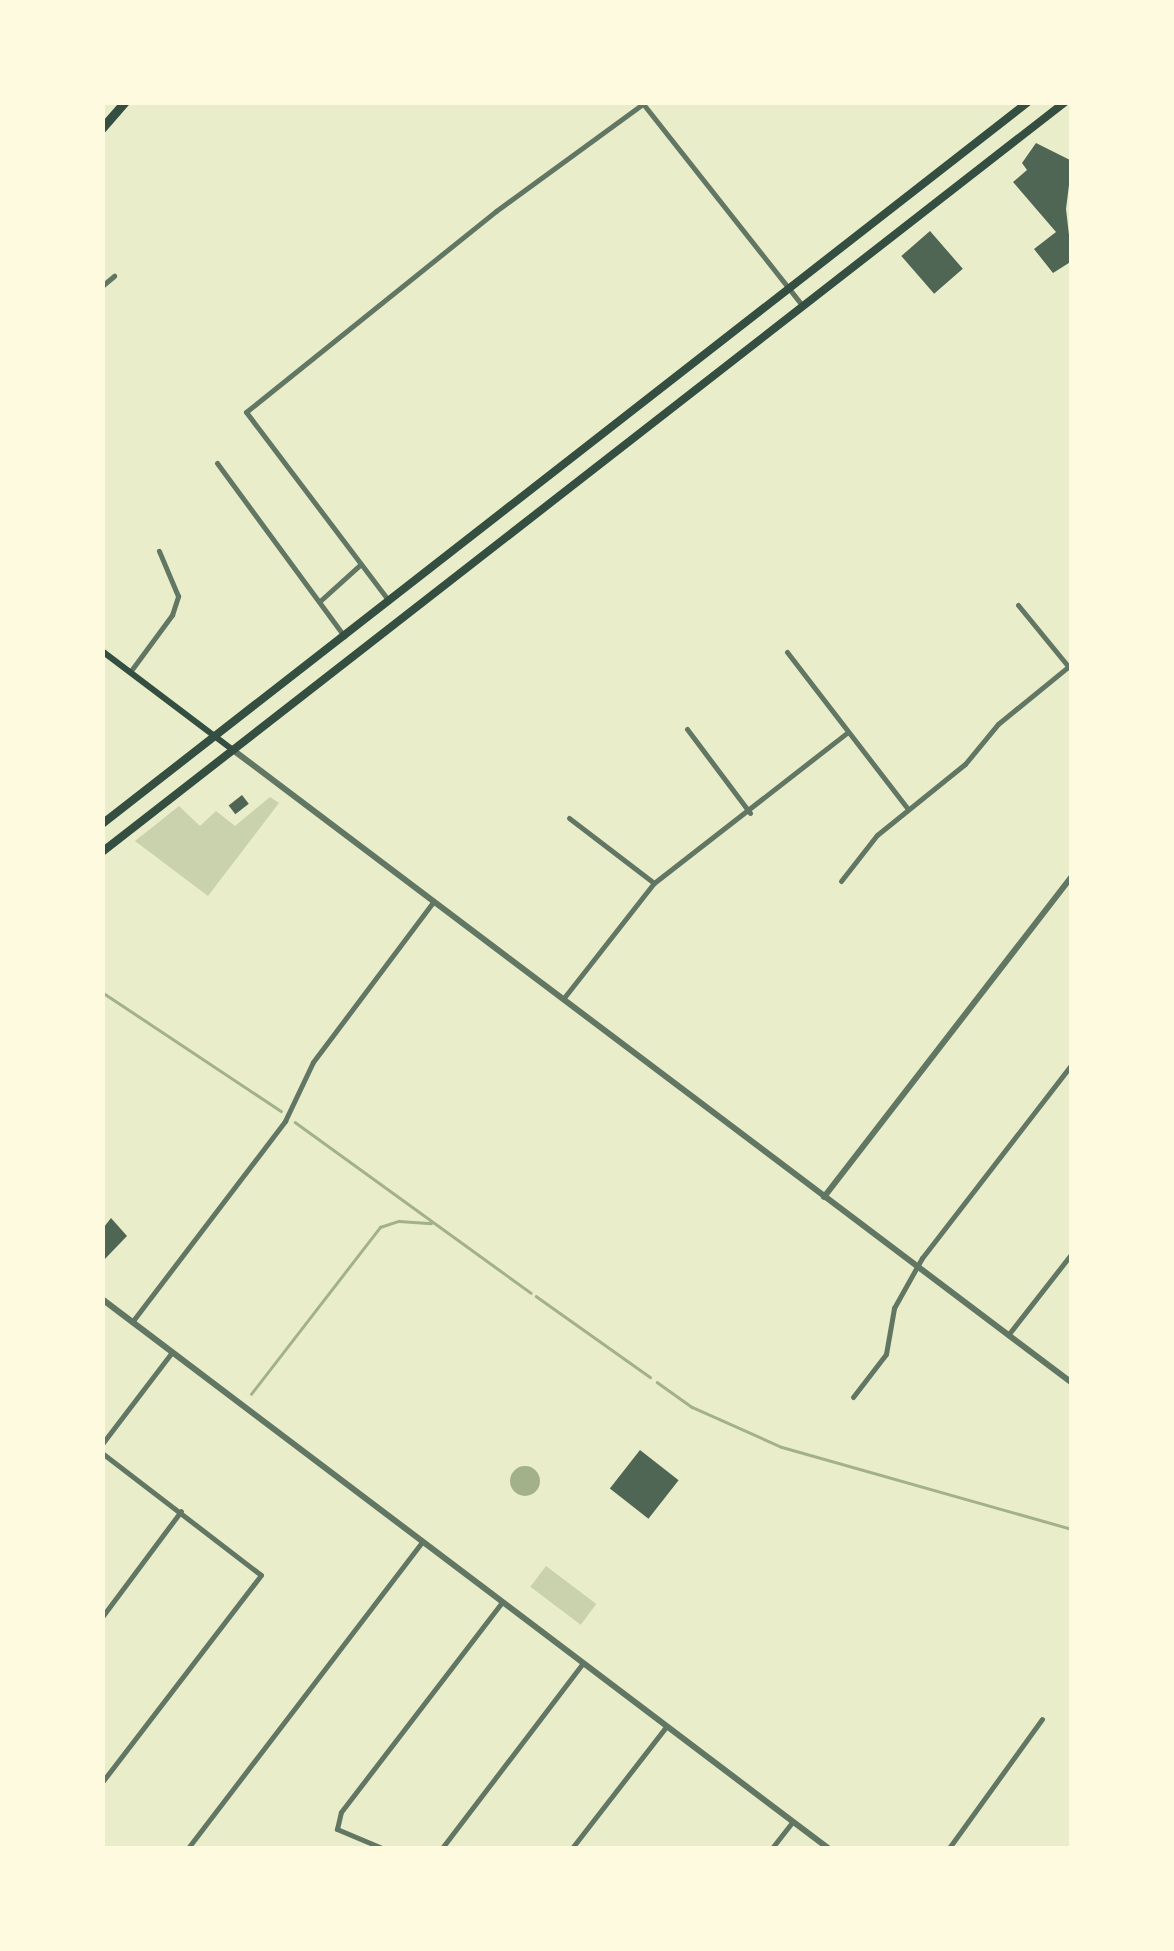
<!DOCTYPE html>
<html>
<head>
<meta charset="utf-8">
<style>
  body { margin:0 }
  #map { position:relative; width:1174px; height:1951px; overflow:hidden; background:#e9edc9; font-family:Montserrat,sans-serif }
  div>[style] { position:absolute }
  .green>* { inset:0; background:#cad2ad; transform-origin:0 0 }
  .water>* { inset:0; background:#a3b18a }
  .round { border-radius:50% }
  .stream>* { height:2.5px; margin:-1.25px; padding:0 1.25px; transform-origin:1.25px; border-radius:1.25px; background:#a3b18a }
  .building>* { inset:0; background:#4f6655; transform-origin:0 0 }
  .minor>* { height:5px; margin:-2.5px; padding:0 2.5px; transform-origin:2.5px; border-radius:2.5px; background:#617663 }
  .tertiary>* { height:6px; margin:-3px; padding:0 3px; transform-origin:3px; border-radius:3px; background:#617663 }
  .secondary>* { height:6px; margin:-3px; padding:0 3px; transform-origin:3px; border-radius:3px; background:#344e41 }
  .primary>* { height:8px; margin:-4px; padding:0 4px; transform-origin:4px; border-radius:4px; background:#344e41 }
  .motorway>* { height:9px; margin:-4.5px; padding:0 4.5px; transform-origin:4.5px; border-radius:4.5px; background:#344e41 }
  span { translate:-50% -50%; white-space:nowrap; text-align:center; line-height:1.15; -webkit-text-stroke:8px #fefae0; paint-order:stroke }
  .frame { position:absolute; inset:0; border:105px solid #fefae0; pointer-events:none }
</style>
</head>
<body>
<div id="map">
  <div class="green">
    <div style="clip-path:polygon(270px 797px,279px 803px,208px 896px,135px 841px,179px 806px,200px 826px,216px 811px,235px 826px)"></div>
    <div style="left:546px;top:1566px;width:63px;height:26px;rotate:37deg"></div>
  </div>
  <div class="water">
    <div class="round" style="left:510px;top:1466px;width:30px;height:30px"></div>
  </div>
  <div class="stream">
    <div style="left:102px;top:992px;width:215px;rotate:33.6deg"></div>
    <div style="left:295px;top:1122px;width:291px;rotate:35.9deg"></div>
    <div style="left:536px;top:1296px;width:140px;rotate:35.4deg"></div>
    <div style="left:657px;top:1382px;width:43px;rotate:35.5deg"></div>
    <div style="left:692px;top:1407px;width:98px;rotate:24deg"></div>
    <div style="left:782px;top:1447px;width:301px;rotate:15.8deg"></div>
    <div style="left:251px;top:1394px;width:211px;rotate:-52.3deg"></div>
    <div style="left:380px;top:1227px;width:20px;rotate:-18deg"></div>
    <div style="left:399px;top:1221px;width:32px;rotate:4deg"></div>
  </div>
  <div class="building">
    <div style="clip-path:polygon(1036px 143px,1072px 161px,1066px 209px,1072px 261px,1053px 273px,1034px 249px,1056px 232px,1013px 182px,1027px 170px,1022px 163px)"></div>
    <div style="left:930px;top:231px;width:50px;height:38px;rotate:49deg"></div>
    <div style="left:242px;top:795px;width:11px;height:17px;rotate:52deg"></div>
    <div style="clip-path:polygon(111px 1218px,127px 1236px,102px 1262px,104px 1227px)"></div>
    <div style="left:640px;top:1450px;width:49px;height:49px;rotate:38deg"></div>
  </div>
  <div class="minor">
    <div style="left:644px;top:105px;width:255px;rotate:51.7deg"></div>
    <div style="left:102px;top:286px;width:16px;rotate:-40deg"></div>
    <div style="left:217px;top:463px;width:215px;rotate:53.7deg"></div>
    <div style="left:320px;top:601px;width:55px;rotate:-42.1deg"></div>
    <div style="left:389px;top:601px;width:237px;rotate:-127.1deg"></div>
    <div style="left:246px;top:412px;width:321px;rotate:-38.8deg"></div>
    <div style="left:496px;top:211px;width:182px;rotate:-36.1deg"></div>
    <div style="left:1018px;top:605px;width:85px;rotate:50.7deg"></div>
    <div style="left:787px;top:652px;width:197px;rotate:52.4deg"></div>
    <div style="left:130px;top:672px;width:71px;rotate:-53.6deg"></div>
    <div style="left:172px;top:615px;width:20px;rotate:-72deg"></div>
    <div style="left:178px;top:596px;width:49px;rotate:-112.9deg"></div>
    <div style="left:687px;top:729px;width:105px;rotate:53.1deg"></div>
    <div style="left:569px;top:818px;width:107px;rotate:37.4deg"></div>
    <div style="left:841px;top:881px;width:58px;rotate:-52deg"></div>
    <div style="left:877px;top:835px;width:113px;rotate:-38.9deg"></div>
    <div style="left:965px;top:764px;width:52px;rotate:-50.5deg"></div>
    <div style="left:998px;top:724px;width:90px;rotate:-39.2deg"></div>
    <div style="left:563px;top:999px;width:147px;rotate:-51.9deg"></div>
    <div style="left:654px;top:883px;width:244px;rotate:-37.9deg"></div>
    <div style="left:132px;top:1322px;width:253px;rotate:-52.7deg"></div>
    <div style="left:285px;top:1121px;width:65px;rotate:-64.6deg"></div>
    <div style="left:313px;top:1062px;width:201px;rotate:-53.1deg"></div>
    <div style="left:1008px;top:1335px;width:104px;rotate:-52deg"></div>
    <div style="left:853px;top:1397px;width:54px;rotate:-52.5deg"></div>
    <div style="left:886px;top:1354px;width:47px;rotate:-80.1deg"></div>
    <div style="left:894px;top:1308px;width:57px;rotate:-60.8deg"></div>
    <div style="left:922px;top:1258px;width:245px;rotate:-52.3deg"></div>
    <div style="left:102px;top:1444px;width:116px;rotate:-52.7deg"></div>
    <div style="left:102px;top:1453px;width:200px;rotate:37.5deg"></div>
    <div style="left:261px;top:1575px;width:261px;rotate:127.5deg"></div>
    <div style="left:102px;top:1617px;width:132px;rotate:-53.3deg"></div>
    <div style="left:188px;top:1848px;width:384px;rotate:-52.6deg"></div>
    <div style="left:382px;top:1848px;width:49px;rotate:-157.1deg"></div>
    <div style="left:337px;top:1829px;width:17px;rotate:-77deg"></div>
    <div style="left:341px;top:1812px;width:265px;rotate:-52.5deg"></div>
    <div style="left:442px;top:1848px;width:231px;rotate:-52.7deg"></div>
    <div style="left:572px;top:1848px;width:153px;rotate:-52.2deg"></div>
    <div style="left:772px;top:1848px;width:33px;rotate:-52deg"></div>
    <div style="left:949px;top:1848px;width:159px;rotate:-54.2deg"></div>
  </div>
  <div class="tertiary">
    <div style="left:233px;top:750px;width:1051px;rotate:37.03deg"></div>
    <div style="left:824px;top:1197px;width:406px;rotate:-52.3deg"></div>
    <div style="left:102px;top:1299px;width:910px;rotate:37.1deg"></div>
  </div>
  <div class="secondary">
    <div style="left:102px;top:651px;width:164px;rotate:37.1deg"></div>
  </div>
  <div class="primary">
    <div style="left:102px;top:824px;width:1174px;rotate:-37.94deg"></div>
    <div style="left:102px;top:852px;width:1221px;rotate:-37.91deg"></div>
  </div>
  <div class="motorway">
    <div style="left:102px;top:128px;width:35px;rotate:-49deg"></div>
  </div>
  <div class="frame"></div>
</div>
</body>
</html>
